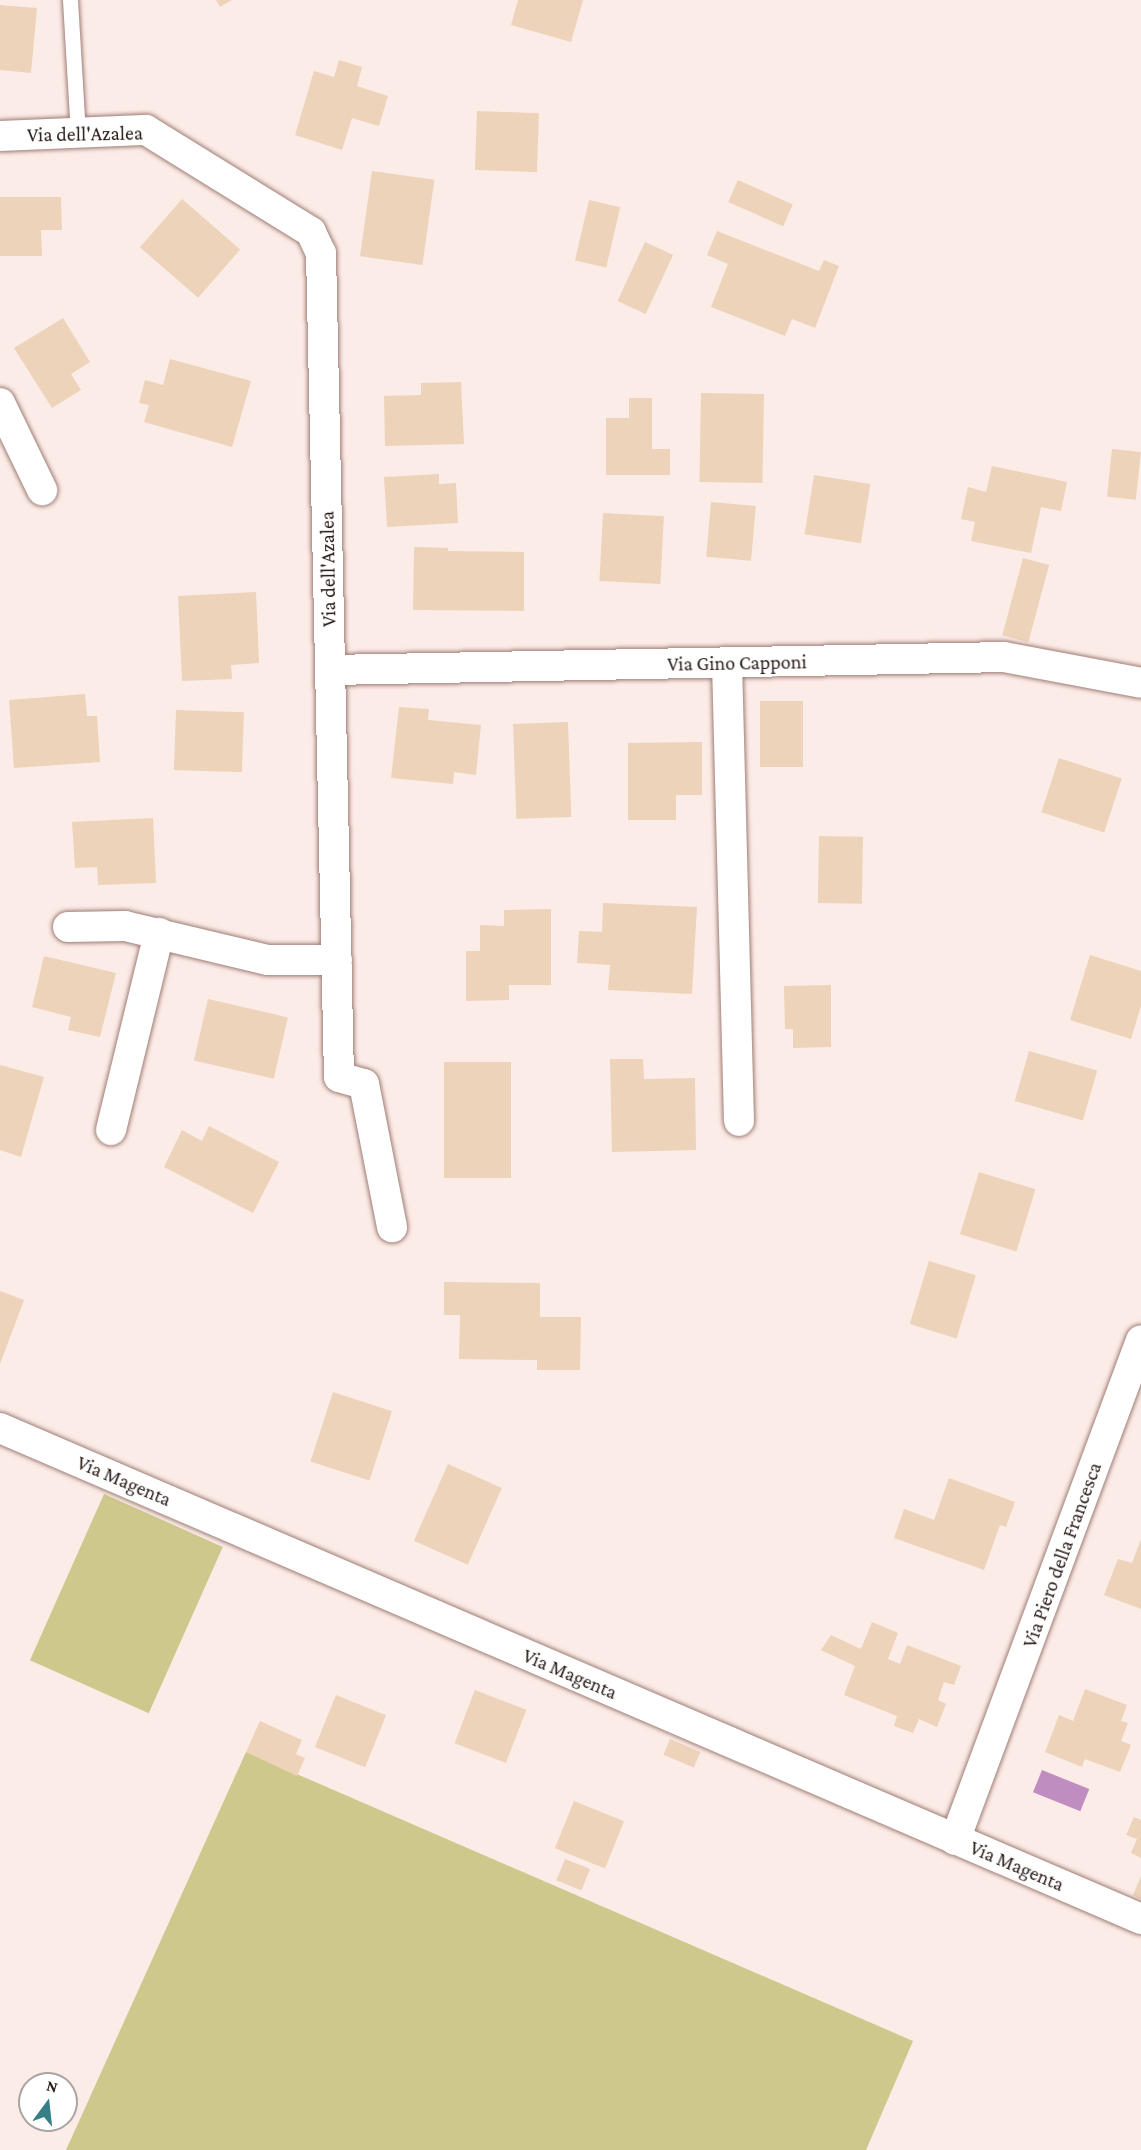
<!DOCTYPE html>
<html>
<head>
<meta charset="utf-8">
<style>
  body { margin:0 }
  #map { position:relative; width:1141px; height:2150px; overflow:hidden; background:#fcece8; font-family:"Crimson Pro",serif }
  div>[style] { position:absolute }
  .green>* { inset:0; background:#cec88c; transform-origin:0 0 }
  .water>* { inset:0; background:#c08dc1; transform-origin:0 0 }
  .building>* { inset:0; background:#ecd3b9; transform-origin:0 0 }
  .roads { filter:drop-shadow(0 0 2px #9f7d74) drop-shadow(0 0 2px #9f7d74) }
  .lane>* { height:15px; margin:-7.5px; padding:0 7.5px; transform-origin:7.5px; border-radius:7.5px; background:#fff }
  .street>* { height:30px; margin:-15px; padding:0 15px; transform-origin:15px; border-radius:15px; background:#fff }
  span { translate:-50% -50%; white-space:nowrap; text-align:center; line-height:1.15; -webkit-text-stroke:4.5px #fff; paint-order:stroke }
  .street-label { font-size:20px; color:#2a1d19 }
  .north { position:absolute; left:18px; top:2072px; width:60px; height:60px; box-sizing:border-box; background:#fff; border:2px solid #aaa5a3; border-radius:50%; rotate:15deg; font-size:16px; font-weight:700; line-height:24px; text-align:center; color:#2a1d19 }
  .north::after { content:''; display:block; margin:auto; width:21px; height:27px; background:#377e87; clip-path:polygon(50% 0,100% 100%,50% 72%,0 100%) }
</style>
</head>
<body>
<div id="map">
  <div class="green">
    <div style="left:104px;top:1494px;width:130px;height:182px;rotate:24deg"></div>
    <div style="clip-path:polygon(246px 1752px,913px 2041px,866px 2150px,66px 2150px)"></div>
  </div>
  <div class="water">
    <div style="left:1042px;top:1770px;width:51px;height:24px;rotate:22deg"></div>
  </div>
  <div class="building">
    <div style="clip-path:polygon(216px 0,232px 0,220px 7px)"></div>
    <div style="clip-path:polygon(518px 0,583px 0,571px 42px,511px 25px)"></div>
    <div style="clip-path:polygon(0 5px,37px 8px,31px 73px,0 70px)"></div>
    <div style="clip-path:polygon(339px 60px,362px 67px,357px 86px,388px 96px,379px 126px,352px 118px,342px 150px,295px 135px,314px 71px,334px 77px)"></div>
    <div style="left:477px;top:111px;width:62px;height:59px;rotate:2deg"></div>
    <div style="left:372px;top:171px;width:63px;height:86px;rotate:8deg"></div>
    <div style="left:738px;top:180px;width:60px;height:24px;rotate:24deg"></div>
    <div style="clip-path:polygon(0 197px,61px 197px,62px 230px,41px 230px,42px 256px,0 256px)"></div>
    <div style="left:182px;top:199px;width:77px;height:64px;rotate:41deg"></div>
    <div style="left:589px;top:200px;width:32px;height:62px;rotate:13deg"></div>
    <div style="clip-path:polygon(717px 231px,819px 271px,824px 260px,839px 266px,815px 328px,792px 319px,785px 336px,711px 307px,728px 264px,707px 255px)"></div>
    <div style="left:645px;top:242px;width:31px;height:65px;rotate:25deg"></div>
    <div style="clip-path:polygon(63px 318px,90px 362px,71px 374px,81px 390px,52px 408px,14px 348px)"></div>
    <div style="clip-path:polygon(170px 359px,251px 381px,232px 447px,144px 422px,149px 405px,139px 403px,145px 380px,163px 385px)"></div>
    <div style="clip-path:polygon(461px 382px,464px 444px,385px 446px,384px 396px,421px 395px,421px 383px)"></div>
    <div style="left:701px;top:393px;width:63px;height:89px;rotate:1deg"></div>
    <div style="clip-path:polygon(629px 398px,652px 398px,652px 449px,670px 449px,670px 475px,606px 475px,606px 418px,629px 418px)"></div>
    <div style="left:1112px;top:449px;width:29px;height:48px;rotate:6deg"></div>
    <div style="clip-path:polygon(992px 466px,1067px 482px,1061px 511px,1041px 507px,1031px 553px,971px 541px,975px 522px,961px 519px,968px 487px,986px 492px)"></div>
    <div style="clip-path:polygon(439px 474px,439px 484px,456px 483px,458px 523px,387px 527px,384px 477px)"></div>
    <div style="left:814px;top:475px;width:57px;height:60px;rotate:9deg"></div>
    <div style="left:711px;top:502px;width:45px;height:55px;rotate:5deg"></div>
    <div style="left:603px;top:513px;width:61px;height:68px;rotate:3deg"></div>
    <div style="clip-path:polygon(414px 547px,448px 548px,448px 551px,524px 552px,524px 611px,413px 610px)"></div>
    <div style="left:1023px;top:558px;width:27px;height:80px;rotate:15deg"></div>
    <div style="clip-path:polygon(256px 592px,259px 663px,231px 665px,232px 679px,182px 681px,178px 596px)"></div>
    <div style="clip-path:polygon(85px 694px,87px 716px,97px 716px,100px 762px,14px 768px,9px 700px)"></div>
    <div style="left:760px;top:701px;width:43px;height:66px"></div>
    <div style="clip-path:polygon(399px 707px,429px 709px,428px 720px,481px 725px,476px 775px,454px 772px,453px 784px,391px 778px)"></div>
    <div style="left:176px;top:710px;width:68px;height:60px;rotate:2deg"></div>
    <div style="left:568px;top:722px;width:95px;height:55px;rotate:88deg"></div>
    <div style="clip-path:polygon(702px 742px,702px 795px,676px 795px,676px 820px,628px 820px,628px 743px)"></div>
    <div style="left:1059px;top:758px;width:66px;height:57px;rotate:18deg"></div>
    <div style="clip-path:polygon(153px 818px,156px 883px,98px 885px,97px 867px,75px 868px,72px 822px)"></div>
    <div style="left:819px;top:836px;width:44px;height:67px;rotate:1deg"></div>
    <div style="clip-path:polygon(603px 903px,697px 907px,692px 994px,608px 990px,610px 965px,577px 963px,579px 931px,602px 932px)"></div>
    <div style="clip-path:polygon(551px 909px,551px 985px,509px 985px,509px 1000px,466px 1001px,466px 951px,480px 951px,480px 925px,504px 926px,504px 910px)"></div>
    <div style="clip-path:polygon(1090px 955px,1141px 971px,1141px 1006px,1131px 1039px,1070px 1020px)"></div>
    <div style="clip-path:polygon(44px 956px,116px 973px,100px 1037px,68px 1030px,71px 1017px,32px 1007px)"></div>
    <div style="clip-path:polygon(831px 985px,831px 1047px,793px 1048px,793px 1029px,785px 1029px,784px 986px)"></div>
    <div style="left:208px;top:999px;width:82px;height:63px;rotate:13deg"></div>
    <div style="left:1029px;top:1051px;width:71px;height:52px;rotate:16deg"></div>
    <div style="clip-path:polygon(610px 1059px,643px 1059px,644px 1079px,695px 1078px,696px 1150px,612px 1152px)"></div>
    <div style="left:444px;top:1062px;width:67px;height:116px"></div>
    <div style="clip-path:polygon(0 1065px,44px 1077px,21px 1157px,0 1150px)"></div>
    <div style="clip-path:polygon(209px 1126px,279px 1162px,253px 1213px,164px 1167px,182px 1130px,202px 1141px)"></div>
    <div style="left:979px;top:1172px;width:59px;height:65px;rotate:17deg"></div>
    <div style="left:929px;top:1261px;width:49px;height:66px;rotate:17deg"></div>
    <div style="clip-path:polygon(444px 1282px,540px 1283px,540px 1317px,581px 1317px,580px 1370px,537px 1370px,537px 1360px,459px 1359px,460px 1315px,444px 1315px)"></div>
    <div style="clip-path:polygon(0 1291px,24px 1300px,0 1364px)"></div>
    <div style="left:333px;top:1392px;width:62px;height:73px;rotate:18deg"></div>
    <div style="left:448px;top:1464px;width:59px;height:84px;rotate:24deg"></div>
    <div style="clip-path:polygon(949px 1478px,1015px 1502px,1006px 1527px,1000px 1525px,984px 1570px,894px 1538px,904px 1509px,934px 1520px)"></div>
    <div style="clip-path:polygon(1141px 1539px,1141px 1609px,1104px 1595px,1118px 1559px,1132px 1563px)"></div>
    <div style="clip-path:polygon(872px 1622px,898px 1633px,888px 1659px,900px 1664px,907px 1645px,961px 1666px,954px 1685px,944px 1682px,938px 1700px,946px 1704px,937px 1727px,919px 1719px,913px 1733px,894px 1726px,897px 1716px,844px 1695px,855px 1666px,821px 1650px,831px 1635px,861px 1649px)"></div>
    <div style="clip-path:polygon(1085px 1689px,1127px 1705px,1121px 1721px,1128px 1723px,1121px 1741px,1131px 1745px,1120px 1772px,1085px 1759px,1082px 1767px,1045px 1752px,1059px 1715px,1073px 1721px)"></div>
    <div style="left:475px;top:1690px;width:55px;height:57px;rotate:21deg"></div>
    <div style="left:336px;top:1695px;width:54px;height:56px;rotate:22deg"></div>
    <div style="clip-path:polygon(260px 1721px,302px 1740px,296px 1754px,305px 1758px,297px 1776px,246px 1752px)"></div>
    <div style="left:670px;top:1739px;width:33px;height:17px;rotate:23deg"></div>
    <div style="left:574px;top:1801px;width:54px;height:51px;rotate:22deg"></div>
    <div style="clip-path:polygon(1134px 1817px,1141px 1820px,1141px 1858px,1131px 1853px,1137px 1839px,1126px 1835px)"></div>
    <div style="left:565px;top:1859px;width:27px;height:23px;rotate:22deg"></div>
    <div style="clip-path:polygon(1141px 1876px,1141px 1899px,1133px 1895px)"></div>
  </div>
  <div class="roads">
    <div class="lane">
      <div style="left:70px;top:0;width:133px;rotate:86.6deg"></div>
    </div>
    <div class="street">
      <div style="left:0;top:136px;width:146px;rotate:-2.4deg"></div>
      <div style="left:146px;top:130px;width:194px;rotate:31.7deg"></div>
      <div style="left:311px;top:232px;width:23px;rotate:65deg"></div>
      <div style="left:321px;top:253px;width:824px;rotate:88.75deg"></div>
      <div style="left:339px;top:1077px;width:26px;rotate:16deg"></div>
      <div style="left:364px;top:1084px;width:146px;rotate:78.9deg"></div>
      <div style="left:0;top:403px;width:97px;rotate:64.2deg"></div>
      <div style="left:727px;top:663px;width:458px;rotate:88.5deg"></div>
      <div style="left:330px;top:670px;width:674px;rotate:-1.1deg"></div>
      <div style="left:1004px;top:657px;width:139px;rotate:10.7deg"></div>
      <div style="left:68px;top:927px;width:57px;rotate:-1deg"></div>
      <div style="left:125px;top:926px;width:147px;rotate:13.4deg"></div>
      <div style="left:268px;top:960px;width:69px"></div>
      <div style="left:111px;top:1130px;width:203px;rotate:-76.3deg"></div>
      <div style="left:0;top:1428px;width:1242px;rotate:23.28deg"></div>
      <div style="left:955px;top:1840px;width:533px;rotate:-69.59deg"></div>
    </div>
  </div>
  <div class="street-label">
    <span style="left:85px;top:134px;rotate:-1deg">Via dell'Azalea</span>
    <span style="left:328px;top:569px;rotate:-91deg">Via dell'Azalea</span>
    <span style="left:737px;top:663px;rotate:-1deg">Via Gino Capponi</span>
    <span style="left:124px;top:1481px;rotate:23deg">Via Magenta</span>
    <span style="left:1062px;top:1555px;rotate:-70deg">Via Piero della Francesca</span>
    <span style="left:570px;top:1674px;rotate:23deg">Via Magenta</span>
    <span style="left:1017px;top:1866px;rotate:23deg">Via Magenta</span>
  </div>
  <div class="north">N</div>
</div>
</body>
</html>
